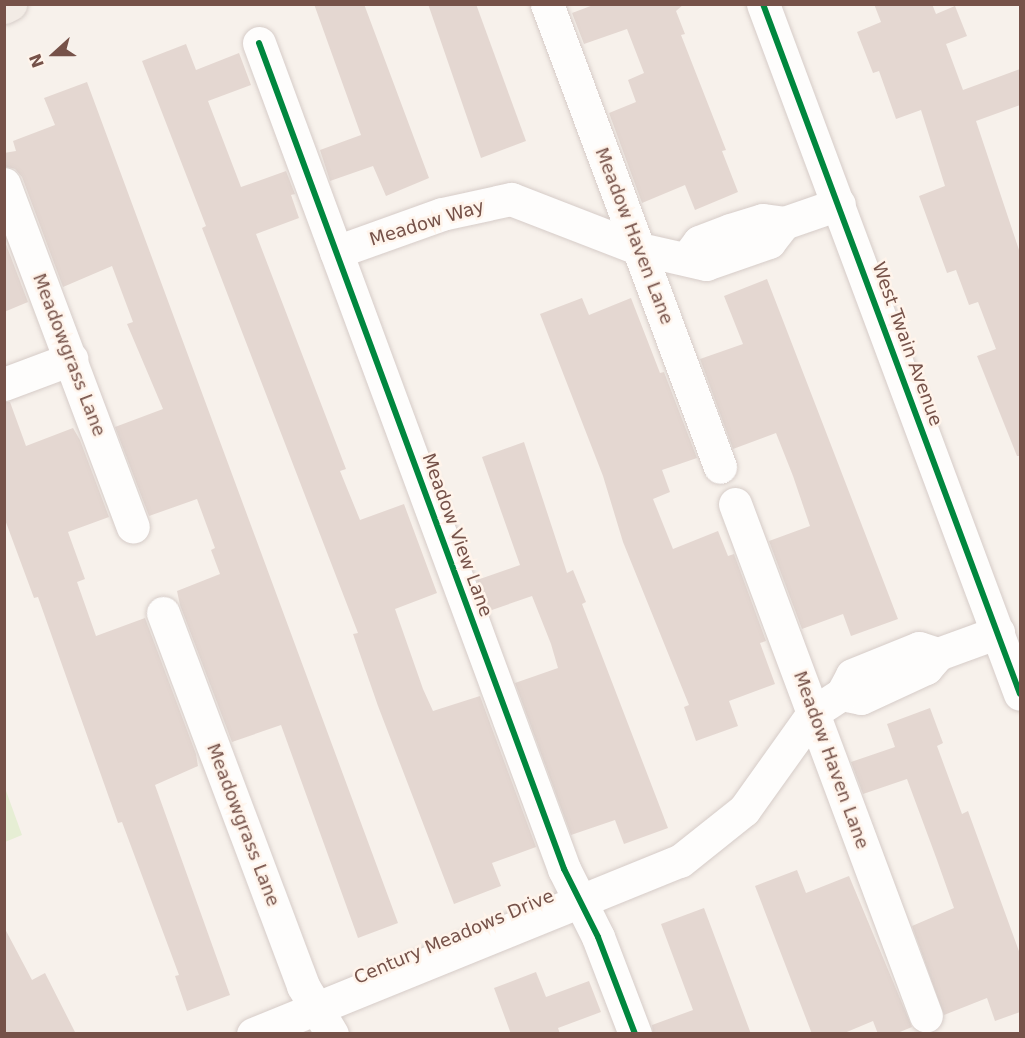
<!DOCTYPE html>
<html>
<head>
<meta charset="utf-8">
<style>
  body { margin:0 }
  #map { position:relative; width:1025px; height:1038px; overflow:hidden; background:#f7f1eb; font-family:"DejaVu Sans",sans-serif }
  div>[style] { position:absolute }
  .green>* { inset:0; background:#e6eed4 }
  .building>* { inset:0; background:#e4d7d1 }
  .roads { filter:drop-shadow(0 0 2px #d6ccc8) drop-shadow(0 0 2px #d6ccc8) }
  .minor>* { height:33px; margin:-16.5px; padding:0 16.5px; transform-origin:16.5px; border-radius:16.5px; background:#fefdfc }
  .major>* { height:33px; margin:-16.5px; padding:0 16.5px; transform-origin:16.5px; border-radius:16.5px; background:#f2ebe5 }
  .cycleway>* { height:6px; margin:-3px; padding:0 3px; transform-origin:3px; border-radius:3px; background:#00873e }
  span { translate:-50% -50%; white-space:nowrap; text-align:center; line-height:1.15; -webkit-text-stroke:5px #fff4eb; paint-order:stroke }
  .street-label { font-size:18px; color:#765249 }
  .frame { position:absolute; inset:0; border:6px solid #765249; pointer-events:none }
  .north { position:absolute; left:24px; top:24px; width:60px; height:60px; -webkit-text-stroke:4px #fff4eb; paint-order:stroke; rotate:249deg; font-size:16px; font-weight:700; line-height:24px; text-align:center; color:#765249 }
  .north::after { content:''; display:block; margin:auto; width:21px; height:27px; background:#765249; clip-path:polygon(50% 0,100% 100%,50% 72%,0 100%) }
</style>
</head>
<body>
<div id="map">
  <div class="green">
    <div style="clip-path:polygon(5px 788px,22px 835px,5px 842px,4px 788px)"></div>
  </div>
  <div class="building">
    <div style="clip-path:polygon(314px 4px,364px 4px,429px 178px,386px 196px,373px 166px,330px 181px,320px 150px,361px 135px)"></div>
    <div style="clip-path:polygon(428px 4px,476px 4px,526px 141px,481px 158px)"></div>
    <div style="clip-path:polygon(596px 4px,684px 4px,676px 11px,685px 34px,681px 35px,726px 150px,722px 151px,738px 192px,695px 210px,685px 185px,642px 203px,609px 113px,636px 102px,628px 80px,644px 73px,627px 29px,584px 44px,572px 13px)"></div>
    <div style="clip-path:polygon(874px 4px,932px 4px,936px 14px,955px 6px,967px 36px,946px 44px,963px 90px,1020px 69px,1020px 105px,976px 121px,1020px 253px,1020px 456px,1017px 456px,977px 356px,996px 349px,978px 302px,969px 305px,956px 270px,947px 273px,919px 196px,945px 186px,921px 110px,896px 119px,879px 71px,873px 73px,857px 32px,881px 22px)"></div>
    <div style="clip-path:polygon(186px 44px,196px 70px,239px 53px,251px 85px,208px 101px,241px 187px,286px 171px,295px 194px,291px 195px,299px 218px,256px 234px,346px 469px,340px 471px,360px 520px,404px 504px,437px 593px,395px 609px,423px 689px,433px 711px,480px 696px,536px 847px,492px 863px,501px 886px,454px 904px,378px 706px,353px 634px,358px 633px,202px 228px,206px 226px,142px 61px)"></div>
    <div style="clip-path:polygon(87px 82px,398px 923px,358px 938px,281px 725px,232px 742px,180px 605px,177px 591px,220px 574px,211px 550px,215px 548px,197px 499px,149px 516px,115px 427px,163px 409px,127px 324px,133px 322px,112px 266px,63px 287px,22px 177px,15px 169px,4px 166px,4px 153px,16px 151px,13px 141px,55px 125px,44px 98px)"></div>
    <div style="clip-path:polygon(4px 239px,28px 302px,4px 312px)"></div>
    <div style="clip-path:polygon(767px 279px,898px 619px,851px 636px,843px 614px,802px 629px,769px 541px,810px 526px,793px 476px,776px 433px,733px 449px,700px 359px,743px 344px,724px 296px)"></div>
    <div style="clip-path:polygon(582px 298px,589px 315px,631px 298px,660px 373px,664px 372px,697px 458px,662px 470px,670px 492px,653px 499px,673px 549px,718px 531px,728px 556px,734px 554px,766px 641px,760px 643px,775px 684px,729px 701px,738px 726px,696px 741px,684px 707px,689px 705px,623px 542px,603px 476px,540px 314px)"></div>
    <div style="clip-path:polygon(4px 402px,10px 402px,26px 446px,73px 428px,80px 440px,109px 517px,68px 532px,85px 579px,77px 582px,96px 636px,145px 618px,196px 754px,198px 766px,155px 785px,230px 995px,187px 1011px,175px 976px,179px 975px,122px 822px,118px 823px,38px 597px,34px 598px,4px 517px)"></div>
    <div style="clip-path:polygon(524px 442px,567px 573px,573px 570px,586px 602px,582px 604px,668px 828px,624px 844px,615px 820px,571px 835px,515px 683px,558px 668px,551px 644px,532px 596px,489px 611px,477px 580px,520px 565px,482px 457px)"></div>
    <div style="clip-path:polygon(930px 708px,943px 743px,937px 746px,962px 814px,968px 811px,1020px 954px,1020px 1012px,995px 1021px,987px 998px,944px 1015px,912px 926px,954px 908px,937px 860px,907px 779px,863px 794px,851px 762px,895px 747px,887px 724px)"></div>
    <div style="clip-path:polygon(797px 870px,806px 893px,849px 876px,912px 1027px,895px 1034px,878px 1034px,873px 1021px,842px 1034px,812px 1034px,755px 886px)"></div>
    <div style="clip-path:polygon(704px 908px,751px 1034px,653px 1034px,652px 1025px,693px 1010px,661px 924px)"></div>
    <div style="clip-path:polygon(4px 927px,32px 980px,45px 973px,76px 1034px,4px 1034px)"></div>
    <div style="clip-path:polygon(536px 972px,546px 997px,589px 981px,601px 1012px,558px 1028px,560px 1034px,511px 1034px,494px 988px)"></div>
  </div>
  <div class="roads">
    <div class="minor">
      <div style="left:547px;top:4px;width:494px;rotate:69.5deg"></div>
      <div style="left:763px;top:4px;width:736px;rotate:69.57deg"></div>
      <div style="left:259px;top:43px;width:881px;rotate:69.73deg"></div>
      <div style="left:564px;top:869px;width:76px;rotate:63.4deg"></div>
      <div style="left:598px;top:937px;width:104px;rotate:69.1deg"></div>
      <div style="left:4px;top:184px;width:366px;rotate:69.4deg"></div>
      <div style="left:336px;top:252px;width:113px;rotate:-19.7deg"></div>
      <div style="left:442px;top:214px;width:71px;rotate:-12.3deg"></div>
      <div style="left:511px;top:199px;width:138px;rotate:21.2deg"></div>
      <div style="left:640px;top:249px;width:68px;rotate:12.8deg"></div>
      <div style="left:706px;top:264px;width:67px;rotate:-19.2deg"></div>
      <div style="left:769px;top:242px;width:24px;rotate:-52deg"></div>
      <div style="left:687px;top:258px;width:20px;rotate:-53deg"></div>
      <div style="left:699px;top:242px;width:33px;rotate:-21deg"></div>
      <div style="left:730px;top:230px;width:34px;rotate:-17deg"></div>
      <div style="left:763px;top:220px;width:21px;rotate:8deg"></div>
      <div style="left:784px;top:223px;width:58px;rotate:-19.1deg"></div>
      <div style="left:4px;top:384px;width:72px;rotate:-20.5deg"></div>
      <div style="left:735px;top:504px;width:546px;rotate:69.54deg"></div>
      <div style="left:163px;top:613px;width:398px;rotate:69.4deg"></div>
      <div style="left:303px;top:986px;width:56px;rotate:58.9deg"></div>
      <div style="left:842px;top:694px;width:19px;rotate:12deg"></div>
      <div style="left:861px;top:698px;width:72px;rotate:-24.8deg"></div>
      <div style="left:926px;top:668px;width:18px;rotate:-49deg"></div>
      <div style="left:938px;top:654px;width:64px;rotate:-20.1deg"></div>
      <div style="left:253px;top:1034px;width:461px;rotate:-22.1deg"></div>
      <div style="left:680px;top:861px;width:82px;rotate:-38.6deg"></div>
      <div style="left:744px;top:810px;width:120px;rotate:-54.5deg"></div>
      <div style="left:814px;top:712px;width:33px;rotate:-33deg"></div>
      <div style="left:842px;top:694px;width:21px;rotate:-62deg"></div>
      <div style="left:852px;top:675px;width:72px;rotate:-21.9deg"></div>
      <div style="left:919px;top:648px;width:20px;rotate:18deg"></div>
    </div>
    <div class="major">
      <div style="left:4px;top:7px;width:7px;rotate:-27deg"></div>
    </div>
  </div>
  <div class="cycleway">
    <div style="left:763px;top:4px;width:736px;rotate:69.57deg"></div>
    <div style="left:259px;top:43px;width:881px;rotate:69.73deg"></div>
    <div style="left:564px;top:869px;width:76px;rotate:63.4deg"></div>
    <div style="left:598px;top:937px;width:104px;rotate:69.1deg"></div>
  </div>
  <div class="street-label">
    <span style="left:427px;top:223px;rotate:-17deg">Meadow Way</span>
    <span style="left:634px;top:236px;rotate:69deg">Meadow Haven Lane</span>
    <span style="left:907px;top:344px;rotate:70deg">West Twain Avenue</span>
    <span style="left:69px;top:355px;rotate:69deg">Meadowgrass Lane</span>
    <span style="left:457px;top:535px;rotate:70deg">Meadow View Lane</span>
    <span style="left:831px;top:760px;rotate:70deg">Meadow Haven Lane</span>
    <span style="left:243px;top:825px;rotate:69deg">Meadowgrass Lane</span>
    <span style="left:454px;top:937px;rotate:-23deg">Century Meadows Drive</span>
  </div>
  <div class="frame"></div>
  <div class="north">N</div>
</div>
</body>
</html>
